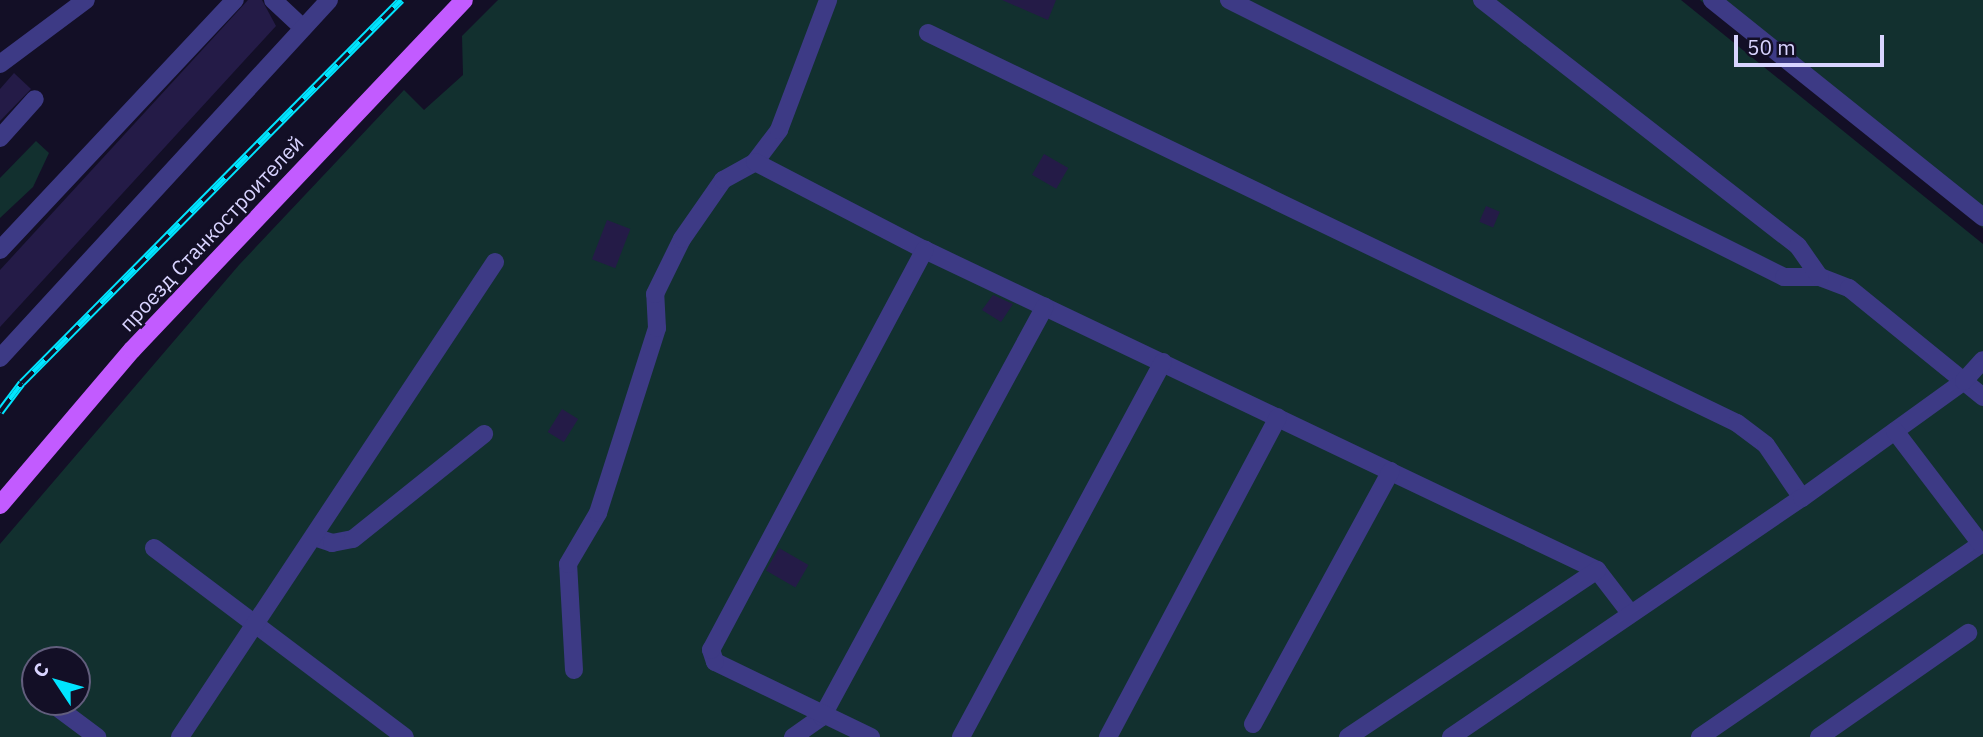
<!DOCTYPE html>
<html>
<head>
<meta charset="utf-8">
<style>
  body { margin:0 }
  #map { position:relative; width:1983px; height:737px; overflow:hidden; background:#130f26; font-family:"IBM Plex Sans",sans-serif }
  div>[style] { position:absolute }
  .green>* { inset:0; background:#12302f }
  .building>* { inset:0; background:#241b47; transform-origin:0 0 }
  .minor>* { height:18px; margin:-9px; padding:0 9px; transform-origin:9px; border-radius:9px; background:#3d3a85 }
  .major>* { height:18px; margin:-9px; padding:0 9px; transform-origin:9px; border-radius:9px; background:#c25bff }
  .rail>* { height:8px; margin-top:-4px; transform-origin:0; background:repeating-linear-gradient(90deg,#130f26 0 16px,#00e5ff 0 32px); box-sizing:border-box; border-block:2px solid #00e5ff }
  span { translate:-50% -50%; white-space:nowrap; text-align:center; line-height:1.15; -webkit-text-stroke:5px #130f26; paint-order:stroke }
  .street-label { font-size:21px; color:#d9d4ff }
  .north { position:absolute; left:21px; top:646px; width:70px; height:70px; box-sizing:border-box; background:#130f26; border:2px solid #625e7d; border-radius:50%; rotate:306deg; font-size:19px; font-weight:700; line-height:28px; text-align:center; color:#d9d4ff }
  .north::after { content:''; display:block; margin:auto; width:24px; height:32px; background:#00e5ff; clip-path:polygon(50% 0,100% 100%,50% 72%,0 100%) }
  .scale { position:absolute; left:1734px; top:35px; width:150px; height:32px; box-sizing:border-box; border:4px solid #d9d4ff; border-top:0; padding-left:9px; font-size:21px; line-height:24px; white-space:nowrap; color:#d9d4ff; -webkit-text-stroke:5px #130f26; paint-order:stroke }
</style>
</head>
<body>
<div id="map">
  <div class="green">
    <div style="clip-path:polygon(evenodd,498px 0,1681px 0,1983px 244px,1983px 737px,0 737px,0 544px,239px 265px,404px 90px,424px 110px,463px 75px,462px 36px,498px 0,35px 660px,77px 660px,77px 702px,35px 702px,35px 660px)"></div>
    <div style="clip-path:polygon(1700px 0,1983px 0,1983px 228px)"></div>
    <div style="clip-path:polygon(36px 141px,49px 153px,33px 187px,0 218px,0 178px)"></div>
  </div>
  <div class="building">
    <div style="clip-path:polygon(248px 0,262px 0,276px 26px,0 327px,0 270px)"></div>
    <div style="clip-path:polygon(1002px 0,1056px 0,1048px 20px)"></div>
    <div style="clip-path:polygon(14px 73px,31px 89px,0 121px,0 89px)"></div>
    <div style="left:1044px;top:154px;width:28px;height:24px;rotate:30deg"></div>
    <div style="left:1486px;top:206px;width:15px;height:17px;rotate:23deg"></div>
    <div style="left:607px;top:220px;width:25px;height:42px;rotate:21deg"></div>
    <div style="clip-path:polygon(993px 295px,1013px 304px,1001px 322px,982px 310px)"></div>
    <div style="left:562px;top:409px;width:19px;height:27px;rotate:32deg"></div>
    <div style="left:779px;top:548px;width:34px;height:26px;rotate:30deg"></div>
  </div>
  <div class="minor">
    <div style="left:273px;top:0;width:41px;rotate:43deg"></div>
    <div style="left:1229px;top:0;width:620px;rotate:26.52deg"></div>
    <div style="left:1784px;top:277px;width:36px"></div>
    <div style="left:1820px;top:277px;width:31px;rotate:21deg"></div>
    <div style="left:1849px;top:288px;width:173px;rotate:39.1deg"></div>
    <div style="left:1482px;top:0;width:400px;rotate:37.9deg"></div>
    <div style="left:1798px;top:246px;width:38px;rotate:55deg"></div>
    <div style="left:1712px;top:0;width:347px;rotate:38.7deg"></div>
    <div style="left:928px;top:33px;width:898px;rotate:25.74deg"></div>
    <div style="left:1737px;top:423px;width:36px;rotate:37deg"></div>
    <div style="left:1766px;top:445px;width:64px;rotate:55.8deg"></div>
    <div style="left:0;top:64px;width:107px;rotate:-36.7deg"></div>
    <div style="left:0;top:138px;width:52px;rotate:-48.1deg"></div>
    <div style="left:755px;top:162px;width:40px;rotate:-53deg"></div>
    <div style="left:779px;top:130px;width:139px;rotate:-69.3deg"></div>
    <div style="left:0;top:250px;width:343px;rotate:-46.8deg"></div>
    <div style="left:0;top:358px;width:486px;rotate:-47.4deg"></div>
    <div style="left:314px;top:537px;width:19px;rotate:18deg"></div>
    <div style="left:332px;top:543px;width:21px;rotate:-11deg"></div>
    <div style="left:353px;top:539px;width:168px;rotate:-38.7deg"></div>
    <div style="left:154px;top:548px;width:314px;rotate:37deg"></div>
    <div style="left:574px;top:670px;width:106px;rotate:-93.2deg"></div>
    <div style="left:568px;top:564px;width:59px;rotate:-59.5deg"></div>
    <div style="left:598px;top:513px;width:194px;rotate:-72.3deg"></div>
    <div style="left:657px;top:328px;width:34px;rotate:-93deg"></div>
    <div style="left:655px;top:294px;width:61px;rotate:-63.9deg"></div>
    <div style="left:682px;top:239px;width:72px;rotate:-55.2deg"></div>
    <div style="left:723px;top:180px;width:37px;rotate:-29deg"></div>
    <div style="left:755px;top:162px;width:191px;rotate:27.4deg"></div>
    <div style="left:925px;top:250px;width:744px;rotate:25.46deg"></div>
    <div style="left:1597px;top:570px;width:54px;rotate:52.5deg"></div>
    <div style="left:50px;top:702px;width:59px;rotate:36.7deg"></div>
    <div style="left:1253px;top:724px;width:288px;rotate:-61.4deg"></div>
    <div style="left:180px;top:737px;width:570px;rotate:-56.45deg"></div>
    <div style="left:793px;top:737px;width:35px;rotate:-35deg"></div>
    <div style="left:822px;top:717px;width:467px;rotate:-61.5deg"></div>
    <div style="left:871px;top:737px;width:173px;rotate:-154.3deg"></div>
    <div style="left:715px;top:662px;width:13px;rotate:-108deg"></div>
    <div style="left:711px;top:650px;width:454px;rotate:-61.9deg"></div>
    <div style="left:961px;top:737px;width:426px;rotate:-61.7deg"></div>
    <div style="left:1108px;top:737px;width:362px;rotate:-62deg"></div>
    <div style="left:1348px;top:737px;width:300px;rotate:-33.8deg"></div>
    <div style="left:1451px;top:737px;width:425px;rotate:-34.3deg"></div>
    <div style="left:1802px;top:498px;width:200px;rotate:-35.8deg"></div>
    <div style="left:1964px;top:381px;width:28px;rotate:-48deg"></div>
    <div style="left:1700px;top:737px;width:341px;rotate:-34.5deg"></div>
    <div style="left:1981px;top:544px;width:142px;rotate:-127.3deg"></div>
    <div style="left:1819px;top:737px;width:182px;rotate:-34.9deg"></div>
  </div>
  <div class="major">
    <div style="left:0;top:505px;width:204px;rotate:-49.6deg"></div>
    <div style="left:132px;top:350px;width:482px;rotate:-46.5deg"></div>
  </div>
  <div class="rail">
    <div style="left:0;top:412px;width:36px;rotate:-53deg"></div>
    <div style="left:22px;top:383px;width:539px;rotate:-45.3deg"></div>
  </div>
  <div class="street-label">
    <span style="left:211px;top:233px;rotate:-47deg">проезд Станкостроителей</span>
  </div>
  <div class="north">С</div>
  <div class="scale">50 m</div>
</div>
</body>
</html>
